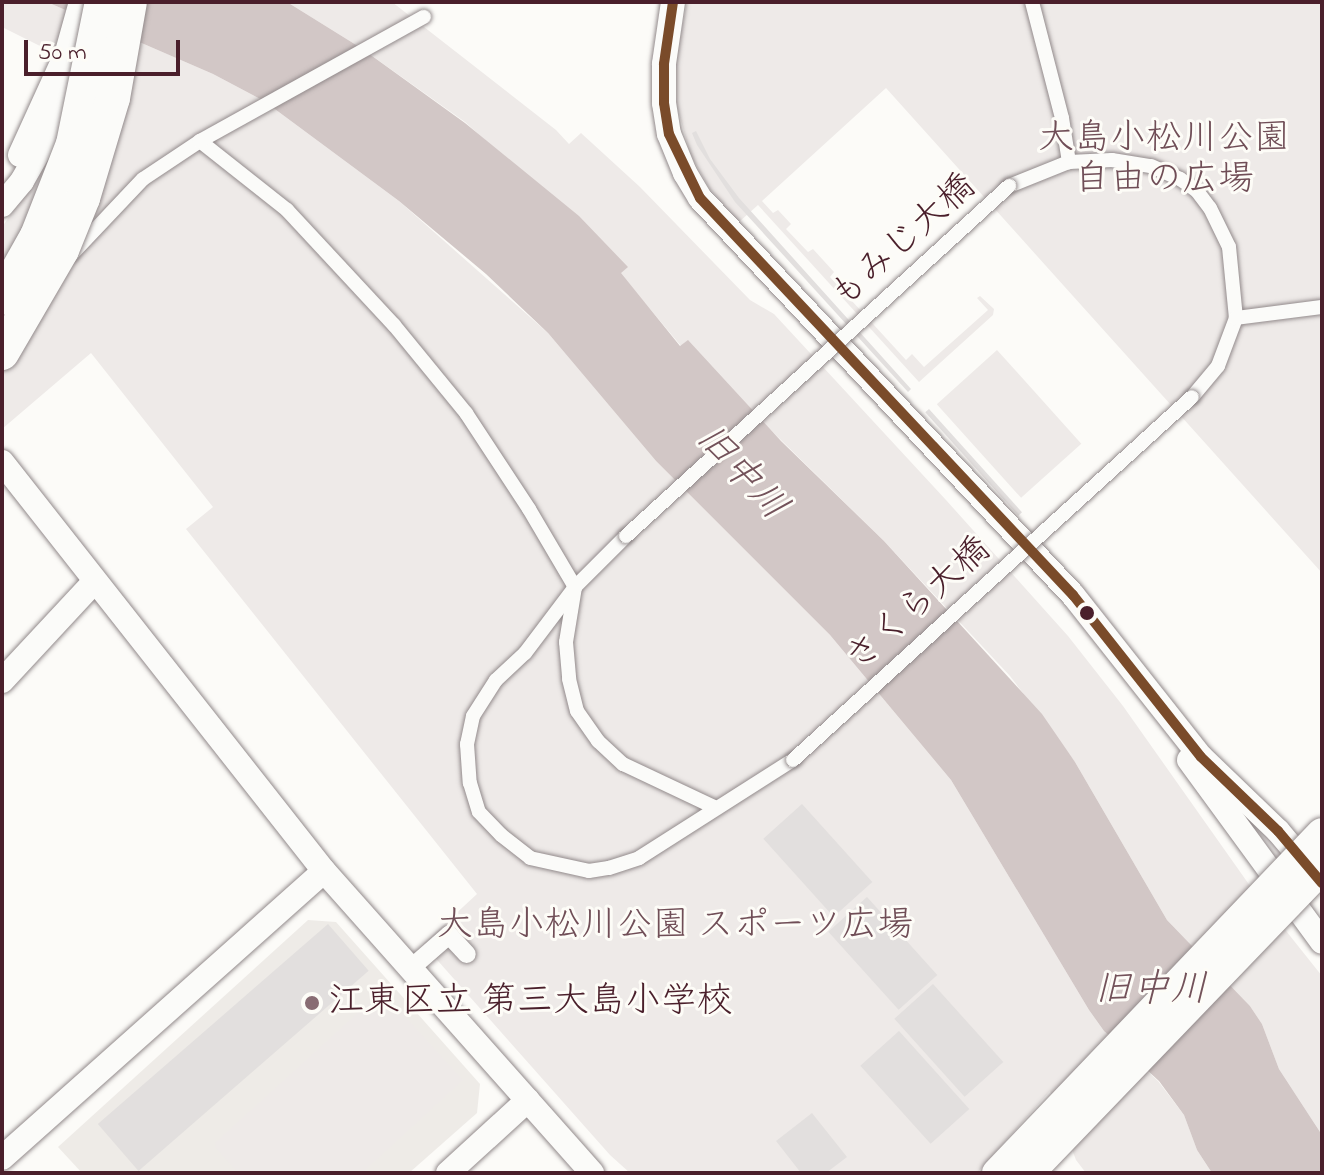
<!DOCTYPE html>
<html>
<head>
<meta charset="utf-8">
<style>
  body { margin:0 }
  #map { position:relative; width:1324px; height:1175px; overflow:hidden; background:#fcfbf8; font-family:"Indie Flower","Klee One",sans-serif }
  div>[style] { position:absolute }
  .built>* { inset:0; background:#eeebe7 }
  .green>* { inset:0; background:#eeeae8; transform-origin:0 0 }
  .water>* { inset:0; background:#d2c7c6 }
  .building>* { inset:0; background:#e2dfde; transform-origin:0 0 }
  .roads { filter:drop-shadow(0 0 2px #928a8b) drop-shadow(0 0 2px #928a8b) }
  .pedestrian>* { height:14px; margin:-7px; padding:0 7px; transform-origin:7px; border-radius:7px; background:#fbfbf9 }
  .minor>* { height:18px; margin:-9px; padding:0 9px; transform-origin:9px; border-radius:9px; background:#fbfbf9 }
  .tertiary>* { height:24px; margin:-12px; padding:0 12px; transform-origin:12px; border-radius:12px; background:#fbfbf9 }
  .bridges { filter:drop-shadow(0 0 2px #928a8b) drop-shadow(0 0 2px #928a8b) }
  .pedestrian-bridge>* { height:14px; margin:-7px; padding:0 7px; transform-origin:7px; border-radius:7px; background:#fbfbf9 }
  .primary-bridge>* { height:30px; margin:-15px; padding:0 15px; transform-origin:15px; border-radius:15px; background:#fbfbf9 }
  .motorway-bridge>* { height:34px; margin:-17px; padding:0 17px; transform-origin:17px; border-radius:17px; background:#fbfbf9 }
  .bus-1>* { height:10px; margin:-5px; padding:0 5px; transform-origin:5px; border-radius:5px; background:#7a4b2a }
  .dots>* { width:22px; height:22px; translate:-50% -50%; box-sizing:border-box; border:4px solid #fdfcf7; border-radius:50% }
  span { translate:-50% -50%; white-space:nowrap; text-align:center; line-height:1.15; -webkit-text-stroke:6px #fdfcf7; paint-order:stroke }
  .park-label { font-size:36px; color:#704e57 }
  .street-label { font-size:36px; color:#4a1f2b }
  .poi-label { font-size:36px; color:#4a1f2b }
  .left { translate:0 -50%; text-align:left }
  .water-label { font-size:38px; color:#73525a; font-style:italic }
  .frame { position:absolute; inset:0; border:4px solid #4a1f2b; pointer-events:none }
  .scale { position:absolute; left:24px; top:40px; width:156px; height:36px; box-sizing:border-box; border:4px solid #4a1f2b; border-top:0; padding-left:10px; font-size:24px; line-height:28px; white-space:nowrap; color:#4a1f2b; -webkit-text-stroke:6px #fdfcf7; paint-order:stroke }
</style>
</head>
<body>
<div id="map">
  <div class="built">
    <div style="clip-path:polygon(308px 920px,336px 922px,480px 1084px,477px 1113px,409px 1173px,82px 1173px,58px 1147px)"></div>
  </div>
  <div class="green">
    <div style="clip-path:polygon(2px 2px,47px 2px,213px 74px,264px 101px,399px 201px,548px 333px,656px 461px,830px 635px,951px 780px,1089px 1010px,1104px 1031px,1158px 1081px,1184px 1115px,1197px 1150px,1212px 1173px,1086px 1173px,1076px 1160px,1050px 1091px,977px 1173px,630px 1173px,610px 1155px,423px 944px,477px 894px,186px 529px,213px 507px,91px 353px,2px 429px,2px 227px,29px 188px,88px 70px,2px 27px)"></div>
    <div style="clip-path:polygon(287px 2px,392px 2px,556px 130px,569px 144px,581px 133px,640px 187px,750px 300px,774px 314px,946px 500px,1068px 636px,1123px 706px,1248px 883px,1322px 976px,1322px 1135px,1279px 1069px,1262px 1024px,1250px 1006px,1167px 920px,1075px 762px,1010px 676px,884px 541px,733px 393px,688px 341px,681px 346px,620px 273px,627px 267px,465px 122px,361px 48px)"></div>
    <div style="clip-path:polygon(687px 2px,1322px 2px,1322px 573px,886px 88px,762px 201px,773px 213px,778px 210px,791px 224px,786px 229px,808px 252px,813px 249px,834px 272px,830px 277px,906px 360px,912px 354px,924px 367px,988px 310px,977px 298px,980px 296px,994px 309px,993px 315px,919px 382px,758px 205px,739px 222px,710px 189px,691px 156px,677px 107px,676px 59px)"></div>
    <div style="left:997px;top:350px;width:126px;height:81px;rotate:48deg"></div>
    <div style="clip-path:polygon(382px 991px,463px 1080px,362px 1173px,238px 1173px,215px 1147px,216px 1142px)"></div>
  </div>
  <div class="water">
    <div style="clip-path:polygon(47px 2px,287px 2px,361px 48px,465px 123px,579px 216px,628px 267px,621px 273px,680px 346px,688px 340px,781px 441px,884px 541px,1042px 714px,1075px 762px,1167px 920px,1250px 1006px,1262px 1024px,1279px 1069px,1322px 1135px,1322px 1173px,1212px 1173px,1197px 1150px,1184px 1115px,1159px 1081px,1104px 1031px,1089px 1010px,951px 780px,830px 635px,656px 461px,548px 333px,486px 274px,399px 201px,264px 101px,213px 74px)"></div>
  </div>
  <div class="building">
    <div style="clip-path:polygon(696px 131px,710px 159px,739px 198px,911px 389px,908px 392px,735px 202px,697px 145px,692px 133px)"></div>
    <div style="left:929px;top:409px;width:139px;height:5px;rotate:48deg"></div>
    <div style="left:802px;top:804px;width:105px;height:52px;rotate:48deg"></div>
    <div style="left:867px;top:897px;width:105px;height:52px;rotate:48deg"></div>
    <div style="left:328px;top:924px;width:62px;height:305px;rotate:49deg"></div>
    <div style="left:933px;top:984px;width:105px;height:52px;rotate:48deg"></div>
    <div style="left:899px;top:1031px;width:105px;height:52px;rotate:48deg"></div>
    <div style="clip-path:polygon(812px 1113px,847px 1157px,826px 1173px,801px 1173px,776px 1141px)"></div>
  </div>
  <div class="roads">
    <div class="pedestrian">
      <div style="left:1032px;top:2px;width:120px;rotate:75.5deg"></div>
      <div style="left:1062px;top:118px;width:45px;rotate:81deg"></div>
      <div style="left:200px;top:141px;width:111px;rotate:38.4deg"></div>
      <div style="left:287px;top:210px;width:157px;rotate:47.1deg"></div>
      <div style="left:394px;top:325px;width:114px;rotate:50.7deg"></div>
      <div style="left:466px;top:413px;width:115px;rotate:56.7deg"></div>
      <div style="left:529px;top:509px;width:91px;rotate:59.5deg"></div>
      <div style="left:575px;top:587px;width:83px;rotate:127.1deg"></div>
      <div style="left:525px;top:653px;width:40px;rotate:137deg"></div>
      <div style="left:496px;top:680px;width:43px;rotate:122.6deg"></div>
      <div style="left:473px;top:716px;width:29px;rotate:102deg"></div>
      <div style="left:467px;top:744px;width:39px;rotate:86deg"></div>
      <div style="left:470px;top:783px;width:30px;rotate:73deg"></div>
      <div style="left:479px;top:812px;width:32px;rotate:46deg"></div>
      <div style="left:501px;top:835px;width:37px;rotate:38deg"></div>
      <div style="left:530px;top:858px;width:60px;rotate:12.4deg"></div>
      <div style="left:589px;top:871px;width:20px;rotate:-9deg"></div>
      <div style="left:609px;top:868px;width:32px;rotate:-18deg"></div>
      <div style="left:639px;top:858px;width:183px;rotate:-32.5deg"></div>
      <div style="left:1009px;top:186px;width:65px;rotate:-21.8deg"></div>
      <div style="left:1069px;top:162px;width:43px;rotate:-2.7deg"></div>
      <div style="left:1112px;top:160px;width:39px;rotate:9deg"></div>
      <div style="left:1151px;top:166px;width:32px;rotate:24deg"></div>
      <div style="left:1180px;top:179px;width:21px;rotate:35deg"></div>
      <div style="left:1197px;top:191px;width:21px;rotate:53deg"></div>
      <div style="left:1210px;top:208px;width:43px;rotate:64deg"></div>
      <div style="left:1229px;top:247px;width:71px;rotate:84.4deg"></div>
      <div style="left:1236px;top:318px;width:51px;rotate:110.6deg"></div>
      <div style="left:1218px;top:366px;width:40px;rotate:130deg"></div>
      <div style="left:72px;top:254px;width:103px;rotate:-46.6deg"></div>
      <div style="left:143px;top:179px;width:69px;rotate:-33.7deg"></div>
      <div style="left:200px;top:141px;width:256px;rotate:-29deg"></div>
      <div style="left:1236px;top:318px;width:87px;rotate:-7.3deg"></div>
      <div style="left:626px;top:536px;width:72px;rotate:135deg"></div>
      <div style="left:575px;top:587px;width:56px;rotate:99.3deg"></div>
      <div style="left:566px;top:642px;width:37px;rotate:85deg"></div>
      <div style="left:569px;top:679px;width:33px;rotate:76deg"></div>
      <div style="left:577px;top:711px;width:37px;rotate:55deg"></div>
      <div style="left:598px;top:741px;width:34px;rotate:43deg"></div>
      <div style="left:623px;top:764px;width:101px;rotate:25.3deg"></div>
    </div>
    <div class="minor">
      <div style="left:410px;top:969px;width:52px;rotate:-41.1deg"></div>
      <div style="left:449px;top:935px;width:26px;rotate:47deg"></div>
    </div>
    <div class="tertiary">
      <div style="left:673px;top:2px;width:63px;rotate:98.3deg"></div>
      <div style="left:664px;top:64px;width:39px;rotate:90deg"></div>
      <div style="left:664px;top:103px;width:31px;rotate:81deg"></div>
      <div style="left:669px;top:134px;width:42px;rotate:67.7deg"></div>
      <div style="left:685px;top:173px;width:29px;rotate:59deg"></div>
      <div style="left:700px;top:198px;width:545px;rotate:46.79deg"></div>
      <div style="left:1073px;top:595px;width:206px;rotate:51.7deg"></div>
      <div style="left:1201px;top:757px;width:107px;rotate:43.9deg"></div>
      <div style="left:1278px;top:831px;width:51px;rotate:49.8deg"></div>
      <div style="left:20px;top:155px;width:113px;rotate:-65.5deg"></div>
      <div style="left:67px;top:52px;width:52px;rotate:-74.4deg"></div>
      <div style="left:2px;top:205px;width:31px;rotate:-50deg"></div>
      <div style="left:22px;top:181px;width:111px;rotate:-60.2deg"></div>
      <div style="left:2px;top:462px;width:521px;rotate:51.79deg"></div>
      <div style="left:324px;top:871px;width:404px;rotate:48.4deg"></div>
      <div style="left:2px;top:681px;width:135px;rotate:-47.1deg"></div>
      <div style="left:1189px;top:760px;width:225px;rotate:53.8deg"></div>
      <div style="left:2px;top:1158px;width:431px;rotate:-41.7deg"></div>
      <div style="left:448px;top:1173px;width:108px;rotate:-42.4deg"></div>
    </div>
  </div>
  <div class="bridges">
    <div class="pedestrian-bridge">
      <div style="left:626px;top:536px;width:519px;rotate:-42.42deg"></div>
      <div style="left:793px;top:760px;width:539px;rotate:-42.3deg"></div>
    </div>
    <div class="primary-bridge">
      <div style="left:997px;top:1173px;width:470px;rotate:-46.3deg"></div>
      <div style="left:1029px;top:1173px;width:422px;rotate:-46.1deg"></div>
    </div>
    <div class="motorway-bridge">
      <div style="left:2px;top:298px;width:71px;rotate:-60.6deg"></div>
      <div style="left:37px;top:236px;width:99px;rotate:-68.6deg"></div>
      <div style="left:73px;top:144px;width:145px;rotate:-78.5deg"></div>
      <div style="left:2px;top:353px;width:119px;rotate:-59.8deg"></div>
      <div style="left:62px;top:250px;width:56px;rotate:-68deg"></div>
      <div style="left:83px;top:198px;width:104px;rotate:-73.3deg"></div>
      <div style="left:113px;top:98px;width:97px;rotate:-80deg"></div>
    </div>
  </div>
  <div class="bus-1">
    <div style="left:673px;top:2px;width:63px;rotate:98.3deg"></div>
    <div style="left:664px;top:64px;width:39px;rotate:90deg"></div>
    <div style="left:664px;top:103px;width:31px;rotate:81deg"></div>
    <div style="left:669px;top:134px;width:71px;rotate:64.2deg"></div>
    <div style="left:700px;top:198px;width:545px;rotate:46.79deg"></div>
    <div style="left:1073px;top:595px;width:206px;rotate:51.7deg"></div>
    <div style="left:1201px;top:757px;width:107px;rotate:43.9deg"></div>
    <div style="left:1278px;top:831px;width:68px;rotate:49.8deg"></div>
  </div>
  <div class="dots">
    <div style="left:1087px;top:613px;background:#4a1f2b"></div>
    <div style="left:312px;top:1003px;background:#886c73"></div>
  </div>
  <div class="park-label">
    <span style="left:1164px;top:160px">大島小松川公園<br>自由の広場</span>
    <span style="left:675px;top:927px">大島小松川公園 スポーツ広場</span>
  </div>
  <div class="street-label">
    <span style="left:904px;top:242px;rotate:-42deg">もみじ大橋</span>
    <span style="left:919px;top:605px;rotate:-42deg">さくら大橋</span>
  </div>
  <div class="poi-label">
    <span class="left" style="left:328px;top:1003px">江東区立 第三大島小学校</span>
  </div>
  <div class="water-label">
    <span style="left:740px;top:474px;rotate:47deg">旧中川</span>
    <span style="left:1151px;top:992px">旧中川</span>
  </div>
  <div class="frame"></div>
  <div class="scale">50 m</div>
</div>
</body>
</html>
